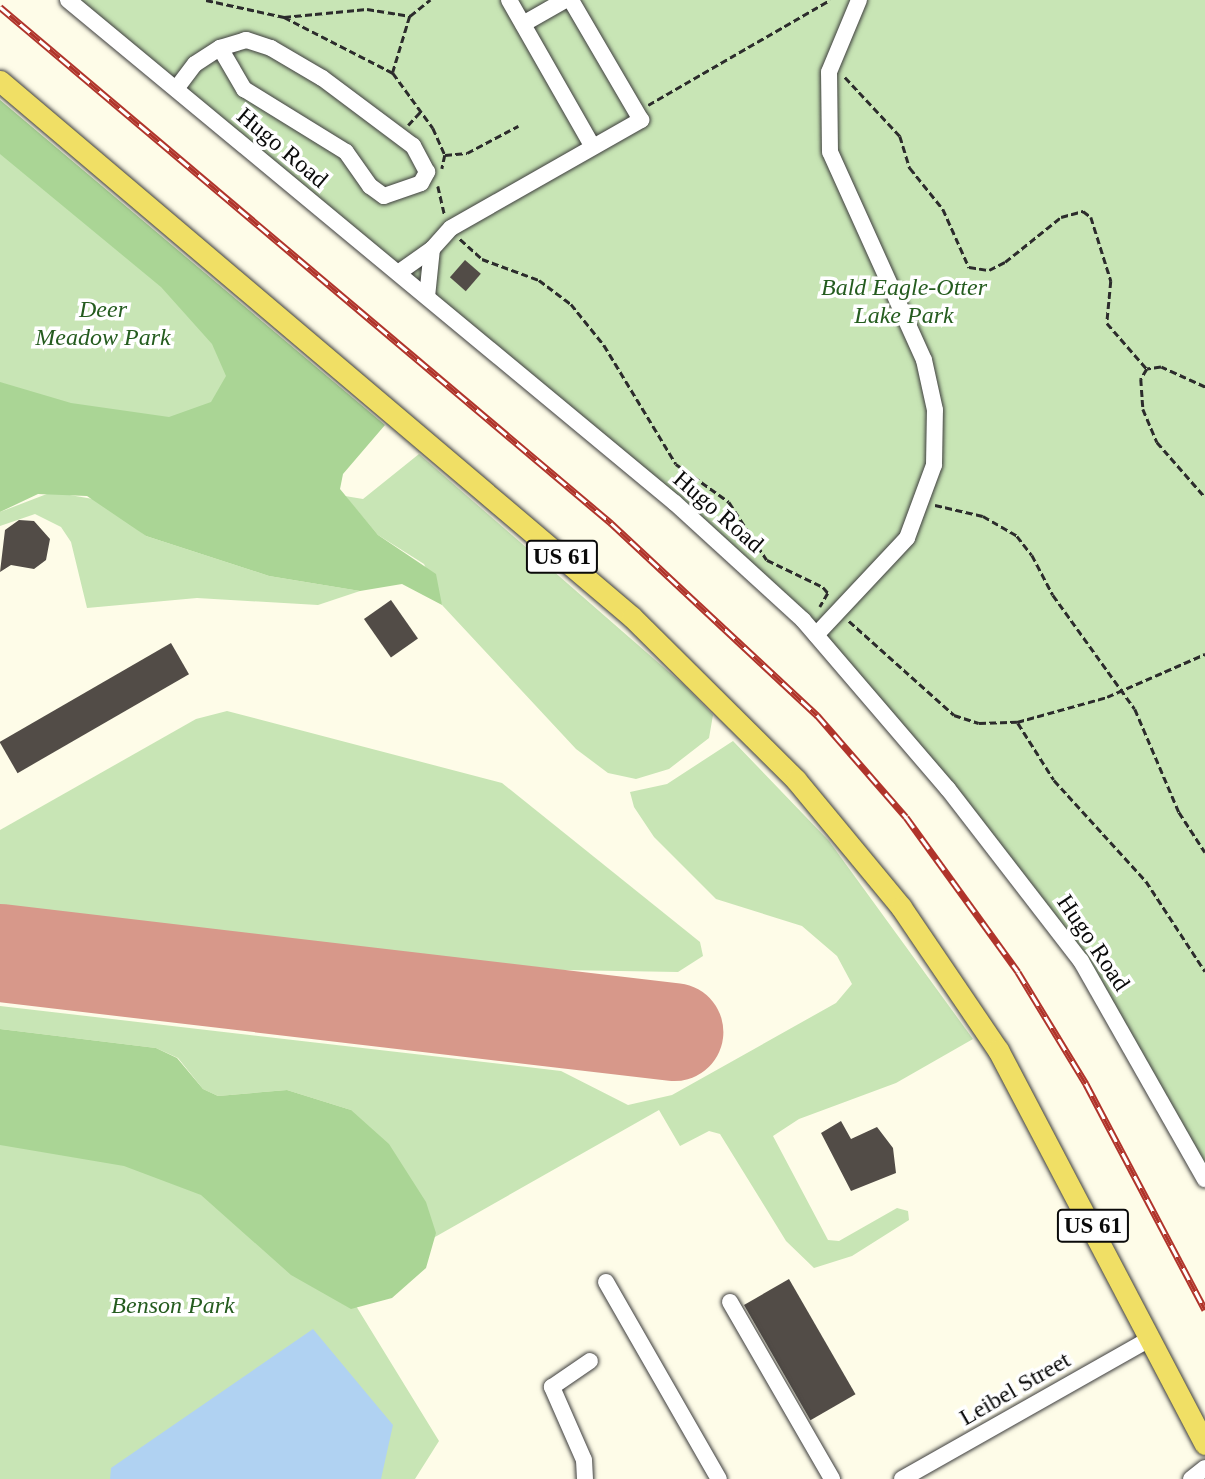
<!DOCTYPE html>
<html>
<head>
<meta charset="utf-8">
<style>
  body { margin:0 }
  #map { position:relative; width:1205px; height:1479px; overflow:hidden; background:#fefce8; font-family:"Times New Roman",serif }
  div>[style] { position:absolute }
  .green>* { inset:0; background:#c8e5b5 }
  .forest>* { inset:0; background:#aad595 }
  .water>* { inset:0; background:#b0d2f2 }
  .runway>* { height:98px; margin:-49px; padding:0 49px; transform-origin:49px; border-radius:49px; background:#d7988a }
  .building>* { inset:0; background:#524c47; transform-origin:0 0 }
  .path>* { height:2.5px; margin-top:-1.25px; transform-origin:0; background:repeating-linear-gradient(90deg,#2c2c2c 0 7px,transparent 0 10.5px) }
  .roads { filter:drop-shadow(0 0 2px #3d3d3d) drop-shadow(0 0 2px #3d3d3d) }
  .minor>* { height:16px; margin:-8px; padding:0 8px; transform-origin:8px; border-radius:8px; background:#fff }
  .major>* { height:21px; margin:-10.5px; padding:0 10.5px; transform-origin:10.5px; border-radius:10.5px; background:#f0df65 }
  .rail>* { height:7px; margin-top:-3.5px; transform-origin:0; background:repeating-linear-gradient(90deg,#fff 0 13px,#b0342b 0 26px); box-sizing:border-box; border-block:2px solid #b0342b }
  span { translate:-50% -50%; white-space:nowrap; text-align:center; line-height:1.15; -webkit-text-stroke:7px #fff; paint-order:stroke }
  .shield-label span { padding:2px 5px; background:#fff; border:2px solid; border-radius:5px; -webkit-text-stroke-width:0 }
  .shield-label { font-size:23px; color:#0a0a0a; font-weight:700 }
  .street-label { font-size:24px; color:#0a0a0a }
  .park-label { font-size:24px; color:#255c1f; font-style:italic }
</style>
</head>
<body>
<div id="map">
  <div class="green">
    <div style="clip-path:polygon(68px 0,1205px 0,1205px 1175px,1080px 961px,803px 620px)"></div>
    <div style="clip-path:polygon(0 100px,383px 424px,117px 427px,0 494px)"></div>
    <div style="clip-path:polygon(419px 454px,685px 686px,713px 715px,709px 738px,669px 769px,636px 779px,608px 773px,576px 749px,442px 605px,424px 564px,378px 535px,345px 496px,363px 499px)"></div>
    <div style="clip-path:polygon(52px 492px,99px 500px,146px 536px,269px 576px,360px 591px,318px 605px,197px 598px,87px 608px,71px 542px,61px 527px,35px 514px,0 526px,0 512px)"></div>
    <div style="clip-path:polygon(227px 711px,502px 783px,700px 942px,703px 956px,678px 972px,561px 970px,0 908px,0 830px,196px 719px)"></div>
    <div style="clip-path:polygon(733px 741px,829px 841px,973px 1039px,896px 1083px,799px 1119px,773px 1136px,828px 1240px,839px 1241px,897px 1208px,908px 1211px,909px 1220px,852px 1256px,814px 1268px,786px 1241px,720px 1134px,709px 1131px,680px 1146px,659px 1110px,345px 1288px,439px 1441px,415px 1479px,0 1479px,0 1093px,351px 1110px,287px 1090px,218px 1096px,203px 1089px,178px 1058px,156px 1048px,0 1029px,0 1006px,561px 1071px,628px 1105px,672px 1095px,836px 1003px,852px 984px,837px 956px,802px 926px,716px 899px,654px 837px,634px 807px,630px 792px,667px 784px)"></div>
  </div>
  <div class="forest">
    <div style="clip-path:polygon(0 100px,385px 425px,343px 474px,340px 489px,378px 535px,436px 574px,442px 605px,402px 584px,360px 591px,269px 576px,146px 536px,87px 496px,38px 494px,0 512px,0 382px,71px 403px,169px 417px,211px 402px,226px 376px,212px 344px,161px 287px,0 154px)"></div>
    <div style="clip-path:polygon(0 1029px,156px 1048px,177px 1058px,203px 1089px,218px 1096px,287px 1090px,351px 1110px,389px 1144px,426px 1202px,436px 1233px,426px 1268px,392px 1298px,351px 1309px,291px 1275px,201px 1195px,124px 1166px,0 1145px)"></div>
  </div>
  <div class="water">
    <div style="clip-path:polygon(313px 1329px,393px 1425px,381px 1479px,110px 1479px,111px 1468px)"></div>
  </div>
  <div class="runway">
    <div style="left:0;top:953px;width:679px;rotate:6.69deg"></div>
  </div>
  <div class="building">
    <div style="left:465px;top:260px;width:21px;height:23px;rotate:41deg"></div>
    <div style="clip-path:polygon(34px 521px,50px 539px,46px 560px,34px 569px,11px 565px,0 572px,5px 530px,19px 520px)"></div>
    <div style="left:391px;top:600px;width:47px;height:33px;rotate:55deg"></div>
    <div style="left:171px;top:643px;width:36px;height:198px;rotate:60deg"></div>
    <div style="clip-path:polygon(841px 1121px,851px 1139px,877px 1127px,893px 1148px,896px 1173px,851px 1191px,821px 1133px)"></div>
    <div style="left:789px;top:1279px;width:133px;height:52px;rotate:60deg"></div>
  </div>
  <div class="path">
    <div style="left:206px;top:0;width:80px;rotate:12.3deg"></div>
    <div style="left:284px;top:17px;width:123px;rotate:27.2deg"></div>
    <div style="left:393px;top:73px;width:68px;rotate:54deg"></div>
    <div style="left:433px;top:128px;width:30px;rotate:66deg"></div>
    <div style="left:445px;top:155px;width:14px;rotate:102deg"></div>
    <div style="left:410px;top:16px;width:26px;rotate:-39deg"></div>
    <div style="left:284px;top:17px;width:83px;rotate:-5.5deg"></div>
    <div style="left:367px;top:9px;width:44px;rotate:9.2deg"></div>
    <div style="left:410px;top:16px;width:59px;rotate:106.9deg"></div>
    <div style="left:845px;top:77px;width:81px;rotate:47deg"></div>
    <div style="left:900px;top:136px;width:34px;rotate:73deg"></div>
    <div style="left:910px;top:168px;width:53px;rotate:51.2deg"></div>
    <div style="left:943px;top:209px;width:64px;rotate:65.9deg"></div>
    <div style="left:969px;top:267px;width:20px;rotate:9deg"></div>
    <div style="left:989px;top:270px;width:18px;rotate:-27deg"></div>
    <div style="left:1005px;top:262px;width:72px;rotate:-38.8deg"></div>
    <div style="left:1061px;top:217px;width:23px;rotate:-15deg"></div>
    <div style="left:1083px;top:211px;width:10px;rotate:37deg"></div>
    <div style="left:1091px;top:217px;width:67px;rotate:72.6deg"></div>
    <div style="left:1111px;top:281px;width:42px;rotate:95.4deg"></div>
    <div style="left:1107px;top:323px;width:61px;rotate:49deg"></div>
    <div style="left:648px;top:105px;width:210px;rotate:-30deg"></div>
    <div style="left:408px;top:125px;width:18px;rotate:-47deg"></div>
    <div style="left:445px;top:155px;width:22px;rotate:-5deg"></div>
    <div style="left:467px;top:153px;width:58px;rotate:-27.9deg"></div>
    <div style="left:438px;top:186px;width:31px;rotate:77deg"></div>
    <div style="left:460px;top:239px;width:30px;rotate:42deg"></div>
    <div style="left:482px;top:259px;width:61px;rotate:20.2deg"></div>
    <div style="left:539px;top:280px;width:40px;rotate:37deg"></div>
    <div style="left:571px;top:304px;width:53px;rotate:51.2deg"></div>
    <div style="left:604px;top:345px;width:139px;rotate:58.8deg"></div>
    <div style="left:676px;top:464px;width:65px;rotate:35.6deg"></div>
    <div style="left:729px;top:502px;width:69px;rotate:56.8deg"></div>
    <div style="left:767px;top:560px;width:62px;rotate:25.7deg"></div>
    <div style="left:823px;top:587px;width:8px;rotate:50deg"></div>
    <div style="left:828px;top:593px;width:16px;rotate:120deg"></div>
    <div style="left:1205px;top:387px;width:48px;rotate:-155.6deg"></div>
    <div style="left:1161px;top:367px;width:14px;rotate:172deg"></div>
    <div style="left:1147px;top:369px;width:12px;rotate:121deg"></div>
    <div style="left:1141px;top:379px;width:30px;rotate:86deg"></div>
    <div style="left:1143px;top:409px;width:36px;rotate:67deg"></div>
    <div style="left:1157px;top:442px;width:73px;rotate:48.9deg"></div>
    <div style="left:935px;top:505px;width:49px;rotate:12.9deg"></div>
    <div style="left:983px;top:516px;width:39px;rotate:30deg"></div>
    <div style="left:1017px;top:536px;width:24px;rotate:52deg"></div>
    <div style="left:1032px;top:555px;width:45px;rotate:62.3deg"></div>
    <div style="left:1053px;top:595px;width:140px;rotate:54.3deg"></div>
    <div style="left:1135px;top:709px;width:112px;rotate:66.9deg"></div>
    <div style="left:1179px;top:812px;width:48px;rotate:57deg"></div>
    <div style="left:849px;top:621px;width:141px;rotate:41.8deg"></div>
    <div style="left:954px;top:715px;width:26px;rotate:18deg"></div>
    <div style="left:979px;top:723px;width:38px;rotate:-2deg"></div>
    <div style="left:1017px;top:722px;width:93px;rotate:-15.5deg"></div>
    <div style="left:1107px;top:697px;width:107px;rotate:-23.7deg"></div>
    <div style="left:1018px;top:723px;width:67px;rotate:57.7deg"></div>
    <div style="left:1054px;top:780px;width:137px;rotate:47.7deg"></div>
    <div style="left:1146px;top:881px;width:108px;rotate:56.8deg"></div>
  </div>
  <div class="roads">
    <div class="minor">
      <div style="left:68px;top:0;width:788px;rotate:39.65deg"></div>
      <div style="left:675px;top:503px;width:173px;rotate:42.4deg"></div>
      <div style="left:803px;top:620px;width:223px;rotate:49.4deg"></div>
      <div style="left:948px;top:789px;width:217px;rotate:52.3deg"></div>
      <div style="left:1081px;top:961px;width:251px;rotate:60.4deg"></div>
      <div style="left:509px;top:0;width:169px;rotate:60.3deg"></div>
      <div style="left:523px;top:24px;width:48px;rotate:-29.7deg"></div>
      <div style="left:176px;top:89px;width:31px;rotate:-53deg"></div>
      <div style="left:195px;top:64px;width:30px;rotate:-33deg"></div>
      <div style="left:220px;top:48px;width:48px;rotate:59.7deg"></div>
      <div style="left:244px;top:89px;width:120px;rotate:31.7deg"></div>
      <div style="left:346px;top:152px;width:42px;rotate:54.8deg"></div>
      <div style="left:370px;top:186px;width:17px;rotate:36deg"></div>
      <div style="left:384px;top:196px;width:39px;rotate:-19deg"></div>
      <div style="left:421px;top:183px;width:13px;rotate:-61deg"></div>
      <div style="left:427px;top:172px;width:30px;rotate:-118deg"></div>
      <div style="left:413px;top:146px;width:114px;rotate:-143.2deg"></div>
      <div style="left:322px;top:78px;width:59px;rotate:-149.5deg"></div>
      <div style="left:271px;top:48px;width:26px;rotate:-162deg"></div>
      <div style="left:246px;top:40px;width:27px;rotate:163deg"></div>
      <div style="left:398px;top:273px;width:42px;rotate:-35.2deg"></div>
      <div style="left:427px;top:297px;width:48px;rotate:-84.1deg"></div>
      <div style="left:432px;top:249px;width:28px;rotate:-48deg"></div>
      <div style="left:451px;top:228px;width:219px;rotate:-29.6deg"></div>
      <div style="left:641px;top:120px;width:139px;rotate:-120.3deg"></div>
      <div style="left:816px;top:635px;width:133px;rotate:-46.8deg"></div>
      <div style="left:907px;top:538px;width:78px;rotate:-69.7deg"></div>
      <div style="left:934px;top:465px;width:55px;rotate:-89deg"></div>
      <div style="left:935px;top:410px;width:51px;rotate:-102.4deg"></div>
      <div style="left:924px;top:360px;width:228px;rotate:-114.3deg"></div>
      <div style="left:830px;top:152px;width:80px;rotate:-90.7deg"></div>
      <div style="left:829px;top:72px;width:78px;rotate:-67.4deg"></div>
      <div style="left:606px;top:1282px;width:227px;rotate:60.2deg"></div>
      <div style="left:730px;top:1302px;width:204px;rotate:60deg"></div>
      <div style="left:585px;top:1479px;width:19px;rotate:-93deg"></div>
      <div style="left:584px;top:1460px;width:80px;rotate:-113.7deg"></div>
      <div style="left:552px;top:1387px;width:46px;rotate:-34.4deg"></div>
      <div style="left:902px;top:1479px;width:286px;rotate:-29.5deg"></div>
      <div style="left:1191px;top:1479px;width:18px;rotate:-38deg"></div>
    </div>
    <div class="major">
      <div style="left:0;top:81px;width:829px;rotate:40.3deg"></div>
      <div style="left:632px;top:617px;width:231px;rotate:44.8deg"></div>
      <div style="left:796px;top:780px;width:165px;rotate:50.4deg"></div>
      <div style="left:901px;top:907px;width:173px;rotate:55.9deg"></div>
      <div style="left:998px;top:1050px;width:445px;rotate:62.3deg"></div>
    </div>
  </div>
  <div class="rail">
    <div style="left:0;top:7px;width:800px;rotate:40.18deg"></div>
    <div style="left:611px;top:523px;width:282px;rotate:43deg"></div>
    <div style="left:817px;top:715px;width:135px;rotate:48.9deg"></div>
    <div style="left:906px;top:817px;width:191px;rotate:54.1deg"></div>
    <div style="left:1018px;top:972px;width:131px;rotate:58.7deg"></div>
    <div style="left:1086px;top:1084px;width:255px;rotate:62.2deg"></div>
  </div>
  <div class="shield-label">
    <span style="left:562px;top:557px">US 61</span>
    <span style="left:1093px;top:1226px">US 61</span>
  </div>
  <div class="street-label">
    <span style="left:282px;top:148px;rotate:40deg">Hugo Road</span>
    <span style="left:718px;top:512px;rotate:41deg">Hugo Road</span>
    <span style="left:1093px;top:943px;rotate:56deg">Hugo Road</span>
    <span style="left:1015px;top:1389px;rotate:-30deg">Leibel Street</span>
  </div>
  <div class="park-label">
    <span style="left:904px;top:302px">Bald Eagle-Otter<br>Lake Park</span>
    <span style="left:103px;top:324px">Deer<br>Meadow Park</span>
    <span style="left:173px;top:1306px">Benson Park</span>
  </div>
</div>
</body>
</html>
